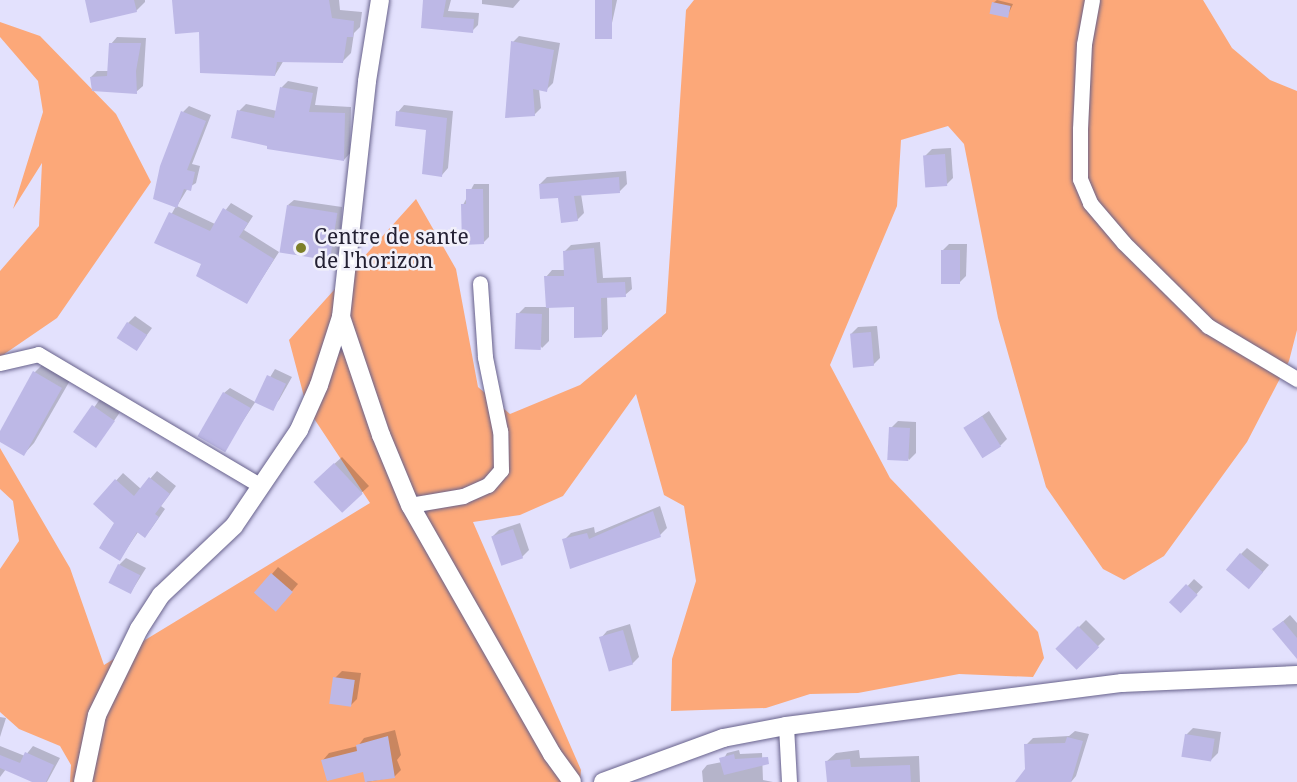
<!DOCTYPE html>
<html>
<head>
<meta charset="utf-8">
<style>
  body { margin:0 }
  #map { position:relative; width:1297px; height:782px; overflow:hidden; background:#e3e1fd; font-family:"Noto Serif",serif }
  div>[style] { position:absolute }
  .green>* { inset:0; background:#fca879 }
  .shadow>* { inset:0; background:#0003; transform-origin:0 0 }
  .building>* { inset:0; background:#bdb8e6; transform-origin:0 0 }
  .roads { filter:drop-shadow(0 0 2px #67618b) drop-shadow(0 0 2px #67618b) }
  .minor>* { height:15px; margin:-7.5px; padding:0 7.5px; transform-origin:7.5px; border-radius:7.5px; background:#fff }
  .tertiary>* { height:18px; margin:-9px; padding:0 9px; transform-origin:9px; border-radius:9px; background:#fff }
  .dots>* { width:16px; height:16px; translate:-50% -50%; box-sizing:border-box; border:3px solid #f1f0fa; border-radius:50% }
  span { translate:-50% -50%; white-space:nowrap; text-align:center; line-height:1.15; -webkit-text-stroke:5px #f1f0fa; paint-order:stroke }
  .poi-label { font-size:21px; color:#242133 }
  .left { translate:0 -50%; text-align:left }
</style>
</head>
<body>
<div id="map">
  <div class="green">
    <div style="clip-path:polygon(694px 0,1203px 0,1232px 48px,1270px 80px,1297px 91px,1297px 330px,1289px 361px,1247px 442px,1164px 556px,1124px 580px,1103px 569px,1046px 487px,998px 318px,964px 144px,948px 126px,901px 140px,897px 206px,830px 365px,890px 478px,1038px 632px,1044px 658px,1033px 677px,959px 674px,858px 693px,810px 694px,766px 708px,671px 711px,672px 659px,696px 581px,684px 506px,664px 495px,636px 394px,563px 496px,520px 515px,473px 522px,581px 770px,580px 782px,70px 782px,71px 765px,60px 746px,19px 729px,0 712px,0 569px,19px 541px,13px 501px,0 489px,0 448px,70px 568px,104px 665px,370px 503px,307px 408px,289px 340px,416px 199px,456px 269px,478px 387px,510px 414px,580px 385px,666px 313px,686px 10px)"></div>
    <div style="clip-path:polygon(0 22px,40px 36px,116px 114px,151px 182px,57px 318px,0 357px,0 271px,39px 226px,42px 163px,13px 209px,43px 112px,38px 81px,0 37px)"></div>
  </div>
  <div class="shadow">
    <div style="clip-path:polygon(87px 0,145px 0,145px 2px,136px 11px)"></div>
    <div style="clip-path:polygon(202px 0,339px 0,340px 10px,362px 12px,360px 27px,354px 33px,351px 53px,342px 62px,284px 60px,275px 75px)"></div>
    <div style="clip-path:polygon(423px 0,451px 0,448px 11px,479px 13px,478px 25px,472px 31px,423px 27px)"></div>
    <div style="clip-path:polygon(482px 0,520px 0,513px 8px,482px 4px)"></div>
    <div style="clip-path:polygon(597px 0,617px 0,610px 32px,603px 39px)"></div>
    <div style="clip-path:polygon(997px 0,1013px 4px,1007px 17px,993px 3px)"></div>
    <div style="clip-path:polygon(519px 36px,560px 43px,553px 83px,546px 90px,539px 89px,541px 108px,534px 115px,513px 42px)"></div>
    <div style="clip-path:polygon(117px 37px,146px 38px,143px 86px,136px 92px,91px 77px,97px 71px,109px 71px,111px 44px)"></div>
    <div style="clip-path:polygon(288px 81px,318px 87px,315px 105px,351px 107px,350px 153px,344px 160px,239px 111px,246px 104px,277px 111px,282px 87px)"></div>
    <div style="clip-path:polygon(404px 105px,453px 111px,448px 168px,442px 175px,428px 129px,398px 112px)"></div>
    <div style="clip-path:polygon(189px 106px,211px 115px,192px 164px,200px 166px,196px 183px,188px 188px,177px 206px,215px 224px,231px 203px,253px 216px,244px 230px,279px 252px,247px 302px,203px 264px,156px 242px,176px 206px,183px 112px)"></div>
    <div style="clip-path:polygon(951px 148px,953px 178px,946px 185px,925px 156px,932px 149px)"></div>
    <div style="clip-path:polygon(626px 171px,627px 184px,620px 191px,581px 194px,584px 213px,577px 220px,559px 196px,540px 184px,547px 177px)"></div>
    <div style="clip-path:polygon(474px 184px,489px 184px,489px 237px,483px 243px,463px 205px)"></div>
    <div style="clip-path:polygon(294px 200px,342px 207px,340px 252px,334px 257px,288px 205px)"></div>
    <div style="clip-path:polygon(600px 242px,603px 278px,631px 277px,632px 289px,625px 295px,607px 296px,608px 329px,602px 336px,575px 306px,549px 307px,549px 341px,542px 348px,518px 314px,525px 307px,547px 307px,546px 277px,552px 270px,565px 270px,564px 252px,571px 245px)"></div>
    <div style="clip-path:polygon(949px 244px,967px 244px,966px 276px,959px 283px,942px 251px)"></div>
    <div style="clip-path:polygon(135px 316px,152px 328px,136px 350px,128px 323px)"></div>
    <div style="clip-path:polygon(877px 326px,880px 358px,873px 365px,851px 334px,858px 327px)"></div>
    <div style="clip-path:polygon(45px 362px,72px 377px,34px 443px,24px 454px,0 440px,0 434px,35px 372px)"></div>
    <div style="clip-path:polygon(275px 369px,292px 377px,279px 400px,272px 407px,256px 401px,223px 451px,224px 393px,230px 388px,255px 402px)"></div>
    <div style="left:100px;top:399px;width:24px;height:41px;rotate:35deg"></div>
    <div style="clip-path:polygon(989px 411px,1007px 439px,1000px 446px,965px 428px)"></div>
    <div style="clip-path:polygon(898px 421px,916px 422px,916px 453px,909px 460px,891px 428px)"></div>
    <div style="clip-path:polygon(342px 457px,369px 486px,342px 511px,322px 475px)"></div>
    <div style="clip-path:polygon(157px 471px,176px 486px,161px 506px,165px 509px,151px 529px,145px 536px,138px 532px,120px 559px,116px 523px,95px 504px,123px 473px,141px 489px)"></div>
    <div style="clip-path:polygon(660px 506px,667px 528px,660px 535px,571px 567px,564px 540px,571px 533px,594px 527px,595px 533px)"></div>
    <div style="clip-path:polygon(520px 523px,529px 550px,522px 557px,492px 537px,499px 530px)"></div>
    <div style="clip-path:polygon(1247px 548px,1269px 565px,1256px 580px,1241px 554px)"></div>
    <div style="clip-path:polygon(126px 558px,146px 568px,131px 592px,119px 565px)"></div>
    <div style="clip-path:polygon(278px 567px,298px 584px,282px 603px,272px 574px)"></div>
    <div style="left:1194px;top:579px;width:12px;height:33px;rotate:42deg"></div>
    <div style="clip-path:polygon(1290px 615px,1297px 623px,1297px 653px,1281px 623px)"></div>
    <div style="left:1086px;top:620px;width:27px;height:40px;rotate:45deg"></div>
    <div style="clip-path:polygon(630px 624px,639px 657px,632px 664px,601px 638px,607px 631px)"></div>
    <div style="clip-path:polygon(342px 671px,361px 673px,357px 699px,350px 706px,335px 678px)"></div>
    <div style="clip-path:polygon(0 717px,6px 718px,0 737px)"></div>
    <div style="clip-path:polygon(1193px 728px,1221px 732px,1218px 753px,1211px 760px,1186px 735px)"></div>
    <div style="clip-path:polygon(395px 730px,401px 755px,397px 760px,401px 770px,394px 777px,367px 782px,364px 770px,323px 760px,329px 753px,358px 746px,364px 738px)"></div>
    <div style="clip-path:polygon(1075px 731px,1089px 734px,1076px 776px,1071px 782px,1021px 782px,1027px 769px,1026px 745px,1033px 738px,1069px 736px)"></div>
    <div style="clip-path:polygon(0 746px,25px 756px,33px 746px,60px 758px,47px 782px,36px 782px,6px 769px,0 777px)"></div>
    <div style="clip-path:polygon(739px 750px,740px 754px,762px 753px,763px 780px,773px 782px,703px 782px,702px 771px,707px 765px,722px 762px,727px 753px)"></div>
    <div style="clip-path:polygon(859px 750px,860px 758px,919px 756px,920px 782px,829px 782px,826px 762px,836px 753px)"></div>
  </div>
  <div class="building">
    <div style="clip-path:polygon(85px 0,134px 0,137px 12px,90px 23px)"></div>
    <div style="clip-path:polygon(172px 0,329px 0,332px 18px,354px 21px,353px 37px,347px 37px,343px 63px,277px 62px,275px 76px,200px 73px,199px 32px,175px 34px)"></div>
    <div style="clip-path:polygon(423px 0,446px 0,443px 17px,474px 19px,473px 33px,421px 28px)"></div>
    <div style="left:595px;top:0;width:17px;height:39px"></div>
    <div style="left:992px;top:2px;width:19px;height:12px;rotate:12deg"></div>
    <div style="clip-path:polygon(511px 41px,554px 50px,547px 92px,533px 89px,535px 116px,505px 118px)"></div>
    <div style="clip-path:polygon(109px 43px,141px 43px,136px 71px,137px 94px,92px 91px,90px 77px,107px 76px)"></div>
    <div style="clip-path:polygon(280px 87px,313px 93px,309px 112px,345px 113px,344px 161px,267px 149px,267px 146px,231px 138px,237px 110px,274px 118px)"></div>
    <div style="clip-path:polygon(181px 111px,206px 121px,187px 170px,195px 172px,191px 191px,184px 189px,177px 208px,153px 199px,160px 166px)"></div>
    <div style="clip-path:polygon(396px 111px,447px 118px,442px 177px,422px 174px,426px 130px,395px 126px)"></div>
    <div style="left:945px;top:154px;width:32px;height:22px;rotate:86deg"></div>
    <div style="clip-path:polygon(619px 177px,620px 193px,574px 196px,578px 221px,561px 223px,558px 198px,540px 199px,539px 184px)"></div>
    <div style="clip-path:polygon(466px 189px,483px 189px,484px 244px,462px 245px,461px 204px,466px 204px)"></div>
    <div style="left:287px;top:205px;width:51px;height:48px;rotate:9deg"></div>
    <div style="clip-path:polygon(223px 208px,248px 223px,239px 237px,274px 259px,247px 304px,196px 276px,201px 264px,154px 243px,169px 212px,210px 231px)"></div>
    <div style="clip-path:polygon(594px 248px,597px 283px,625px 282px,626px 297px,601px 298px,602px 337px,574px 338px,574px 307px,546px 308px,544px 276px,564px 276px,563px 251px)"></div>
    <div style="left:941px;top:250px;width:19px;height:34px"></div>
    <div style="left:516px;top:313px;width:26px;height:36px;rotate:2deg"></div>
    <div style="left:127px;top:322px;width:24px;height:19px;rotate:33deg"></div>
    <div style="left:871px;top:332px;width:34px;height:21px;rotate:85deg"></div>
    <div style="clip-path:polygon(33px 371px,62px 388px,24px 456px,0 442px,0 431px)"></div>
    <div style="left:267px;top:375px;width:21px;height:30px;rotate:25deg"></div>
    <div style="left:223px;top:392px;width:32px;height:51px;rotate:30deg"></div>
    <div style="left:92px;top:405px;width:28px;height:33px;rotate:35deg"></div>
    <div style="left:982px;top:416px;width:36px;height:22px;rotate:58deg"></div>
    <div style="left:889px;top:427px;width:21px;height:33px;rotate:3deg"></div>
    <div style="left:334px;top:463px;width:42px;height:28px;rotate:47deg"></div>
    <div style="clip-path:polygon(149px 477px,170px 494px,155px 514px,159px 517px,145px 538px,137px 532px,120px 561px,99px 548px,114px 523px,93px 504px,115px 479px,134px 496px)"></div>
    <div style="clip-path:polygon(653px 511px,661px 537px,570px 569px,562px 539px,587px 533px,589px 539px)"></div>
    <div style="left:513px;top:529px;width:31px;height:23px;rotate:71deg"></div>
    <div style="left:1240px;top:553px;width:30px;height:22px;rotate:40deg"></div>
    <div style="left:118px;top:564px;width:25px;height:21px;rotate:27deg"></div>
    <div style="left:271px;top:573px;width:29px;height:26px;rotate:41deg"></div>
    <div style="left:1186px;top:584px;width:16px;height:25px;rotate:43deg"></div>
    <div style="clip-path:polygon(1283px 621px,1297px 638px,1297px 659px,1272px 629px)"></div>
    <div style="left:1078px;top:626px;width:30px;height:32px;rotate:45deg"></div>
    <div style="left:623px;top:630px;width:36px;height:25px;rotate:74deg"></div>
    <div style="left:333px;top:677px;width:22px;height:27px;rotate:8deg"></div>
    <div style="left:1185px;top:734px;width:30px;height:23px;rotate:9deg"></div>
    <div style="clip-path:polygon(388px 736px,395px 778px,365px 782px,363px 772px,327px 781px,321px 760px,357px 751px,356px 745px)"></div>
    <div style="clip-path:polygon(1067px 737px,1083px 741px,1071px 782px,1015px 782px,1025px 769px,1024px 744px,1065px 743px)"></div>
    <div style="clip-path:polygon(25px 752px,54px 765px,46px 782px,32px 782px,0 768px,0 755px,20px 763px)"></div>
    <div style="clip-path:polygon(734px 754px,735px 759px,768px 757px,769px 764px,724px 775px,719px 758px)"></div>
    <div style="clip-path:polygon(850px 759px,851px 767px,910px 765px,911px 782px,827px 782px,825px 761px)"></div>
  </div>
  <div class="roads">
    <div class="minor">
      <div style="left:1092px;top:0;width:45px;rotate:100.3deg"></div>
      <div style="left:1084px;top:44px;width:85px;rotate:92.7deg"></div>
      <div style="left:1080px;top:129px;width:50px;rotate:90deg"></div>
      <div style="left:1080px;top:179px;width:26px;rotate:67deg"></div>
      <div style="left:1090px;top:203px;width:52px;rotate:49.6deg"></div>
      <div style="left:1124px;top:243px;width:118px;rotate:44.7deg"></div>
      <div style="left:1208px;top:326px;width:104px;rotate:30.8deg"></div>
      <div style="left:0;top:363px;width:39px;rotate:-13deg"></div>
      <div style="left:38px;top:354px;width:259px;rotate:30.6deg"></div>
      <div style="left:410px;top:505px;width:54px;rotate:-9.6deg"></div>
      <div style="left:463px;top:496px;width:27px;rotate:-24deg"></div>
      <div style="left:488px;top:485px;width:20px;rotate:-49deg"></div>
      <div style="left:501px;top:470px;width:39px;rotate:-91deg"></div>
      <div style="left:500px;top:431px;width:76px;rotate:-101.5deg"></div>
      <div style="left:485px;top:357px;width:74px;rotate:-93.9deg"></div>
      <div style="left:786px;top:726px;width:56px;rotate:86.9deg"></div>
    </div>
    <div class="tertiary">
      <div style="left:341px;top:317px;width:125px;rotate:71.3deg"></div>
      <div style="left:381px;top:435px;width:76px;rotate:67.5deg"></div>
      <div style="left:410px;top:505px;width:287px;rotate:60.3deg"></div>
      <div style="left:552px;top:754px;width:34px;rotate:54deg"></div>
      <div style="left:83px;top:782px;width:68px;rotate:-78.2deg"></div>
      <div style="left:97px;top:715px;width:96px;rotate:-64deg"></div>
      <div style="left:139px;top:629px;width:40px;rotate:-57.1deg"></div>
      <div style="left:161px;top:595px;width:100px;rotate:-43.4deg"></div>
      <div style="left:234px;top:526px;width:116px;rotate:-55.9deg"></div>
      <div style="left:299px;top:430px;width:49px;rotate:-66deg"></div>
      <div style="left:319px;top:385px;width:71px;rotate:-72.1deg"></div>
      <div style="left:341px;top:317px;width:237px;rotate:-83.7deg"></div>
      <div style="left:367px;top:81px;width:82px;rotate:-80.9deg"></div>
      <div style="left:603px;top:782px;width:128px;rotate:-20.1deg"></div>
      <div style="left:723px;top:738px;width:64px;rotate:-10.8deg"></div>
      <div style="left:786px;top:726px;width:339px;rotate:-7.3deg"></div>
      <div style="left:1122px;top:683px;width:175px;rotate:-2.6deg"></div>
    </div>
  </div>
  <div class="dots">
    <div style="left:301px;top:248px;background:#7d7f28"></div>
  </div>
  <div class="poi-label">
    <span class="left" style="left:314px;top:248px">Centre de sante<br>de l'horizon</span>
  </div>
</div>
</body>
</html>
